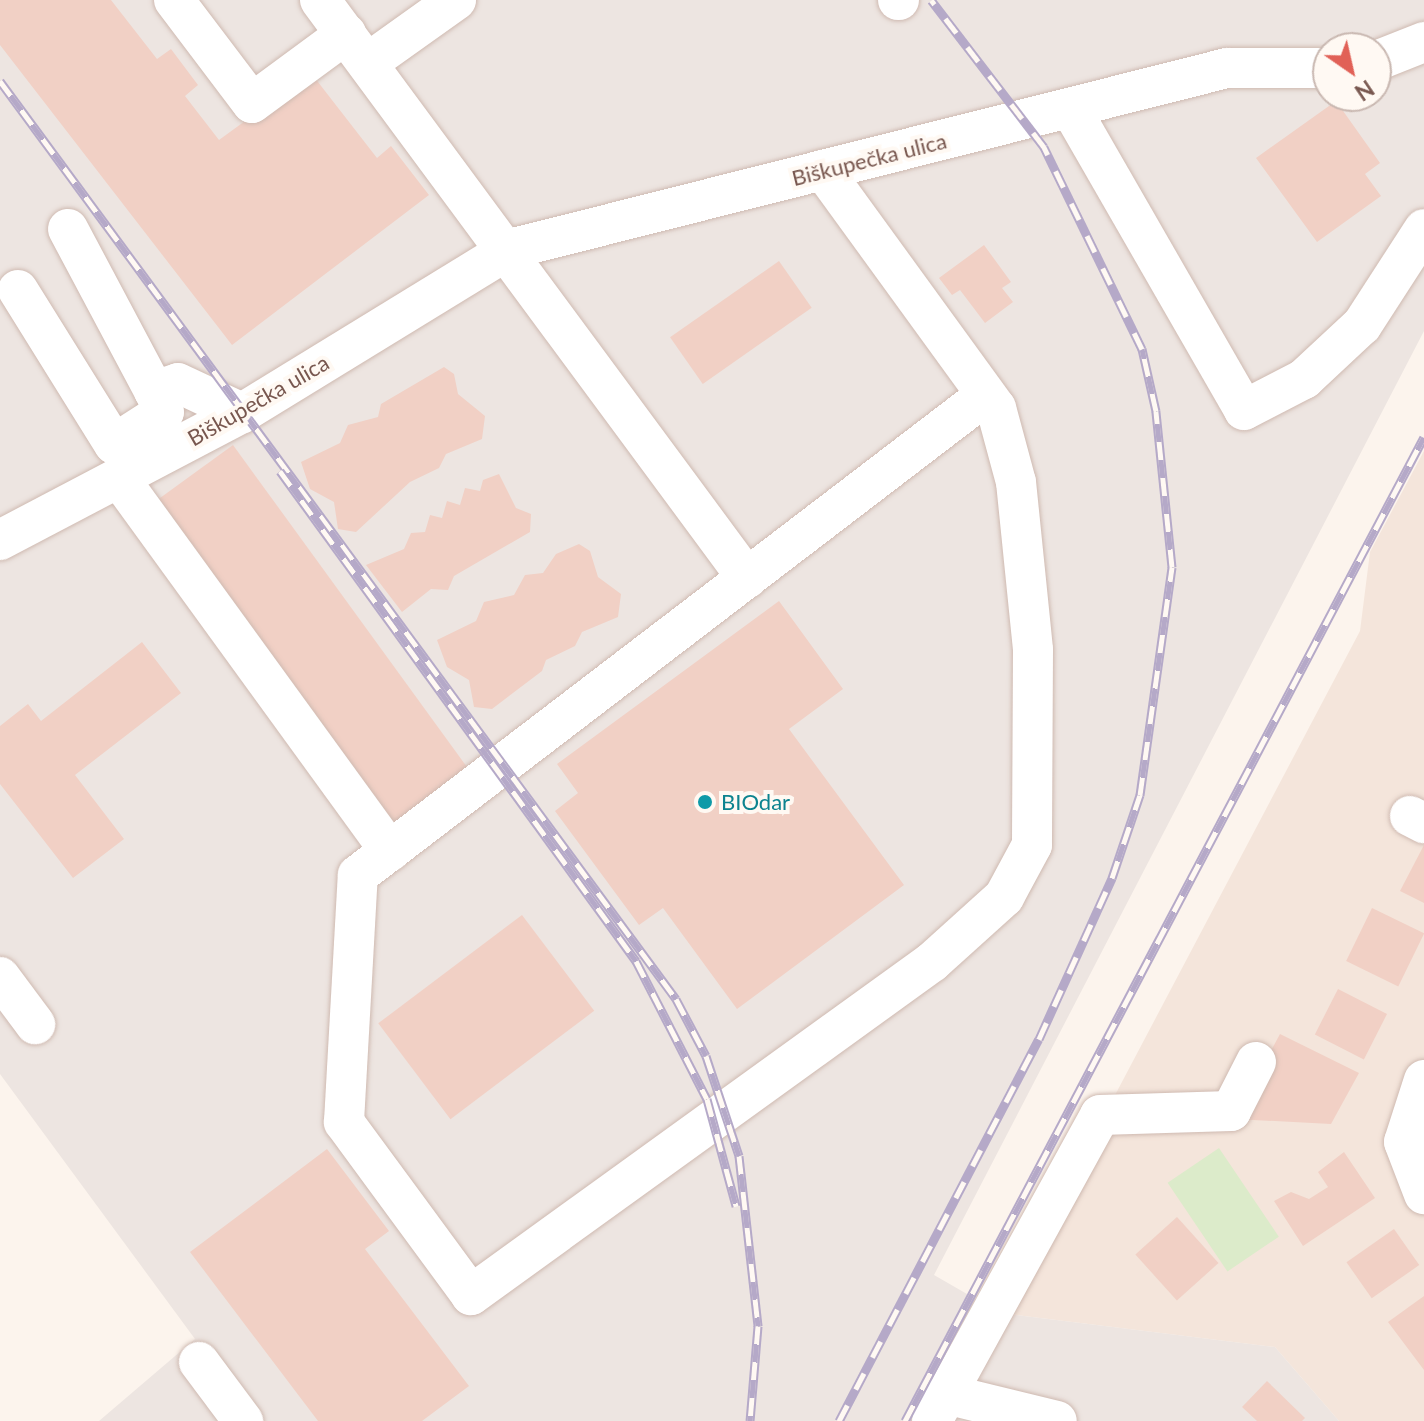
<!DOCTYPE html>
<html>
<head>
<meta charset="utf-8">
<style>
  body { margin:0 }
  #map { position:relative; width:1424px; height:1421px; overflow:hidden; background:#fcf4ed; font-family:Lato,sans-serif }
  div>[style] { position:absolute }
  .residential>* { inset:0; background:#f4e5db }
  .industrial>* { inset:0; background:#ede5e1 }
  .green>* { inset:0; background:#dcebca; transform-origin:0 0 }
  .building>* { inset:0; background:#f1d0c5; transform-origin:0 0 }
  .roads { filter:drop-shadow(0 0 2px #cfbab1) drop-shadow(0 0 2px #cfbab1) }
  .minor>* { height:40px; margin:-20px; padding:0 20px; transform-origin:20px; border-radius:20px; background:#fff }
  .rail>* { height:9px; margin-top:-4.5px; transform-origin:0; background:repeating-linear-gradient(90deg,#fff9f3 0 18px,#b5a9c8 0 36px); box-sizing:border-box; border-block:2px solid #b5a9c8 }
  .dots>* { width:22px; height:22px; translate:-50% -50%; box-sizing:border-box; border:4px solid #fff9f3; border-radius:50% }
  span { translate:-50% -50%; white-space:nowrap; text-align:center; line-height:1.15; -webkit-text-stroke:8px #fff9f3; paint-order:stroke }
  .street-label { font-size:22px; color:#78574f }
  .culture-label { font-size:22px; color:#0d838f }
  .left { translate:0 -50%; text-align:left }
  .north { position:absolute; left:1312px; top:32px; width:80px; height:80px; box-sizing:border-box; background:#fff9f3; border:2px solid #c9b8b1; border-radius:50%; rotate:146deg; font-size:22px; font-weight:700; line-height:32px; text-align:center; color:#78574f }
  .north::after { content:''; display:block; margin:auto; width:28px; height:36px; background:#e16157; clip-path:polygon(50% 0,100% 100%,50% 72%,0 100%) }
</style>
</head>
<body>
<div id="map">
  <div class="residential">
    <div style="clip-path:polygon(1424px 451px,1424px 1421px,1339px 1421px,1275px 1347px,1000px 1313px,1360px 631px,1370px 552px)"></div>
  </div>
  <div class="industrial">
    <div style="clip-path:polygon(evenodd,0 0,1424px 0,1424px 331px,934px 1275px,1000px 1313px,1275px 1347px,1339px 1421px,99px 1421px,195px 1339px,0 1074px,0 0,1328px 48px,1376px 48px,1376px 96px,1328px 96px,1328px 48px)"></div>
  </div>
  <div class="green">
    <div style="left:1219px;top:1148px;width:107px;height:62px;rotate:56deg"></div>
  </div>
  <div class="building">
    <div style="clip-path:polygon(0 0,111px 0,157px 59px,171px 49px,198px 85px,185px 96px,219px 140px,311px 73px,377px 158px,391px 146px,429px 195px,232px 345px,0 45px)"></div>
    <div style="clip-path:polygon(1336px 101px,1380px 163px,1365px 174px,1381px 196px,1317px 242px,1256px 158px)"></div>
    <div style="clip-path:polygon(984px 245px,1011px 282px,1002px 288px,1013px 302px,985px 323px,960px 290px,952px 295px,939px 278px)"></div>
    <div style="left:779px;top:261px;width:57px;height:133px;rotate:55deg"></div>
    <div style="clip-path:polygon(444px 367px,454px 374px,458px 394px,485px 416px,482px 439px,446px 454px,439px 468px,410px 482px,356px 532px,338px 529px,334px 502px,310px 489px,301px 462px,340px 443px,348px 425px,378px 417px,381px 404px)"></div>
    <div style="left:233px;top:445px;width:403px;height:94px;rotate:54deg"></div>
    <div style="clip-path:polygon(499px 474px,516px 508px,531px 514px,530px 532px,454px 576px,448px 590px,431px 589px,402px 612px,366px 565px,404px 549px,411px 533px,425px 532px,430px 515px,442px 518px,447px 501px,460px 505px,465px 488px,480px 491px,483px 480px)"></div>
    <div style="clip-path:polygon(579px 544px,590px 551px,598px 577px,621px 594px,618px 617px,582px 632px,575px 646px,546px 660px,542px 671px,492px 709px,474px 707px,469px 680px,447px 667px,437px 640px,476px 621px,484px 602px,514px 595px,525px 575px,543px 573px,556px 554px)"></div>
    <div style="clip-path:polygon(779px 601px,843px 689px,789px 729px,904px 885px,737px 1009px,663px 908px,639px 925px,555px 811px,578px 793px,557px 764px)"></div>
    <div style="clip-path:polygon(142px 642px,181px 693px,75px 775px,124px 839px,73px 878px,0 784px,0 726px,28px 704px,41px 721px)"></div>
    <div style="clip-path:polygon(1424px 845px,1424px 903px,1400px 891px)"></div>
    <div style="left:1372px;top:908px;width:58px;height:59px;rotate:26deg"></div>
    <div style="left:522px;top:915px;width:120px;height:180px;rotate:53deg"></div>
    <div style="left:1338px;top:989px;width:55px;height:51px;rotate:27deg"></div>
    <div style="clip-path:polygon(1280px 1034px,1359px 1073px,1331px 1124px,1234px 1119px)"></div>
    <div style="clip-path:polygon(327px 1149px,389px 1231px,365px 1249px,469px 1386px,422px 1421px,318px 1421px,190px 1252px)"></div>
    <div style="clip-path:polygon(1344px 1152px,1375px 1198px,1303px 1246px,1274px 1201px,1291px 1192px,1309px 1199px,1328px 1187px,1318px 1172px)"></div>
    <div style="left:1177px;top:1217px;width:62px;height:56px;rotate:48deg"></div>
    <div style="left:1394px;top:1229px;width:44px;height:58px;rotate:55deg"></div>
    <div style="clip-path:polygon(1424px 1296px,1424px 1370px,1388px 1322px)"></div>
    <div style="clip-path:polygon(1267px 1381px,1305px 1418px,1302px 1421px,1257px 1421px,1242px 1407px)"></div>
  </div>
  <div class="roads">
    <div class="minor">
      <div style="left:174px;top:0;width:129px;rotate:52.9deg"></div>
      <div style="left:252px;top:103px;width:117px;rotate:-36.3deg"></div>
      <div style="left:320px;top:0;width:719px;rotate:53.54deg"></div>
      <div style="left:898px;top:0;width:1px"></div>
      <div style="left:1376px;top:61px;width:52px;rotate:-21.6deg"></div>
      <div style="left:369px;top:62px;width:107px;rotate:-35.5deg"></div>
      <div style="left:1071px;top:109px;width:347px;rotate:60.1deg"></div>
      <div style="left:1244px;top:410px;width:68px;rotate:-27.3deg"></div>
      <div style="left:1304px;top:379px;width:79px;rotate:-43deg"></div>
      <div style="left:1362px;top:325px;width:114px;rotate:-57.1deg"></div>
      <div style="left:823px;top:170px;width:294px;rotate:54deg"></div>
      <div style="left:996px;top:408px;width:77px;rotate:74.9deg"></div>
      <div style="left:1016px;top:482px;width:169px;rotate:84.2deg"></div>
      <div style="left:1033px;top:650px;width:195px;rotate:90.3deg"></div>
      <div style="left:1032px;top:845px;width:59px;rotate:118.3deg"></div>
      <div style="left:1004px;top:897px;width:97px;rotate:137.9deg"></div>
      <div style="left:932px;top:962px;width:569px;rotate:144.16deg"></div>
      <div style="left:471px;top:1295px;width:215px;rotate:-126.3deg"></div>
      <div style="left:344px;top:1122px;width:247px;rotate:-86.8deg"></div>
      <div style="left:358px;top:875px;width:790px;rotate:-37.39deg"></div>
      <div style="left:68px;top:229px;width:183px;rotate:62deg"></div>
      <div style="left:154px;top:391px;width:25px;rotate:-18deg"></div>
      <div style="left:178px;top:383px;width:71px;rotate:25.1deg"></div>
      <div style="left:18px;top:290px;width:181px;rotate:58.1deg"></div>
      <div style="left:114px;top:444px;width:59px;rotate:-32.6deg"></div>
      <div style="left:164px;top:412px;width:23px;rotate:-115deg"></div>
      <div style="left:119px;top:478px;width:461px;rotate:54deg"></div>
      <div style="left:0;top:540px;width:273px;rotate:-27.7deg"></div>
      <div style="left:242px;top:413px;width:314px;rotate:-31.5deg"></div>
      <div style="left:510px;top:249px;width:739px;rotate:-14.17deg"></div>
      <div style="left:1227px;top:68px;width:101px"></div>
      <div style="left:1410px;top:816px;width:16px;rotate:27deg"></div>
      <div style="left:0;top:977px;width:59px;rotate:53.3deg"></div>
      <div style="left:1424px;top:1080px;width:65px;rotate:107.9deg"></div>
      <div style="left:1404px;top:1142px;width:56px;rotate:69deg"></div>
      <div style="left:199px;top:1362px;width:74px;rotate:53.3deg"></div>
      <div style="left:946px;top:1394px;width:114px;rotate:13.7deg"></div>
      <div style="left:932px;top:1421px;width:349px;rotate:-61.2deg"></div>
      <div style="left:1100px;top:1115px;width:131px;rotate:-1.7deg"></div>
      <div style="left:1231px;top:1111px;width:55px;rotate:-63deg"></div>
    </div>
  </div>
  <div class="rail">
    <div style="left:0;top:81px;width:1140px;rotate:53.63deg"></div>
    <div style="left:676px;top:999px;width:64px;rotate:62.2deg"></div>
    <div style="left:706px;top:1056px;width:105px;rotate:71.7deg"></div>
    <div style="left:739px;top:1156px;width:171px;rotate:83.6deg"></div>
    <div style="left:758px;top:1326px;width:95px;rotate:94.8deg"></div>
    <div style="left:280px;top:471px;width:606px;rotate:54deg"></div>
    <div style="left:636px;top:961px;width:155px;rotate:62.8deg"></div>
    <div style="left:707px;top:1099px;width:111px;rotate:74.8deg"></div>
    <div style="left:839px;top:1421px;width:431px;rotate:-62.4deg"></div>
    <div style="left:1039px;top:1039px;width:177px;rotate:-65.6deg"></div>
    <div style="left:1112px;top:878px;width:88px;rotate:-71.4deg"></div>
    <div style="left:1140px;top:795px;width:230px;rotate:-82deg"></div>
    <div style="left:1172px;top:567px;width:157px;rotate:-95.9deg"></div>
    <div style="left:1156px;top:411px;width:64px;rotate:-102.7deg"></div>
    <div style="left:1142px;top:349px;width:225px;rotate:-115.9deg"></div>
    <div style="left:1044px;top:147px;width:185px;rotate:-127.5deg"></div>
    <div style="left:905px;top:1421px;width:1112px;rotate:-62.19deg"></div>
  </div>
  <div class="dots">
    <div style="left:705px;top:802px;background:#0f9aa8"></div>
  </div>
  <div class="street-label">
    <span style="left:869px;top:159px;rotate:-14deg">Biškupečka ulica</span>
    <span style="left:258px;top:400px;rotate:-30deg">Biškupečka ulica</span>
  </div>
  <div class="culture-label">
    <span class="left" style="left:721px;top:802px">BIOdar</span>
  </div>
  <div class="north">N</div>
</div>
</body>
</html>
